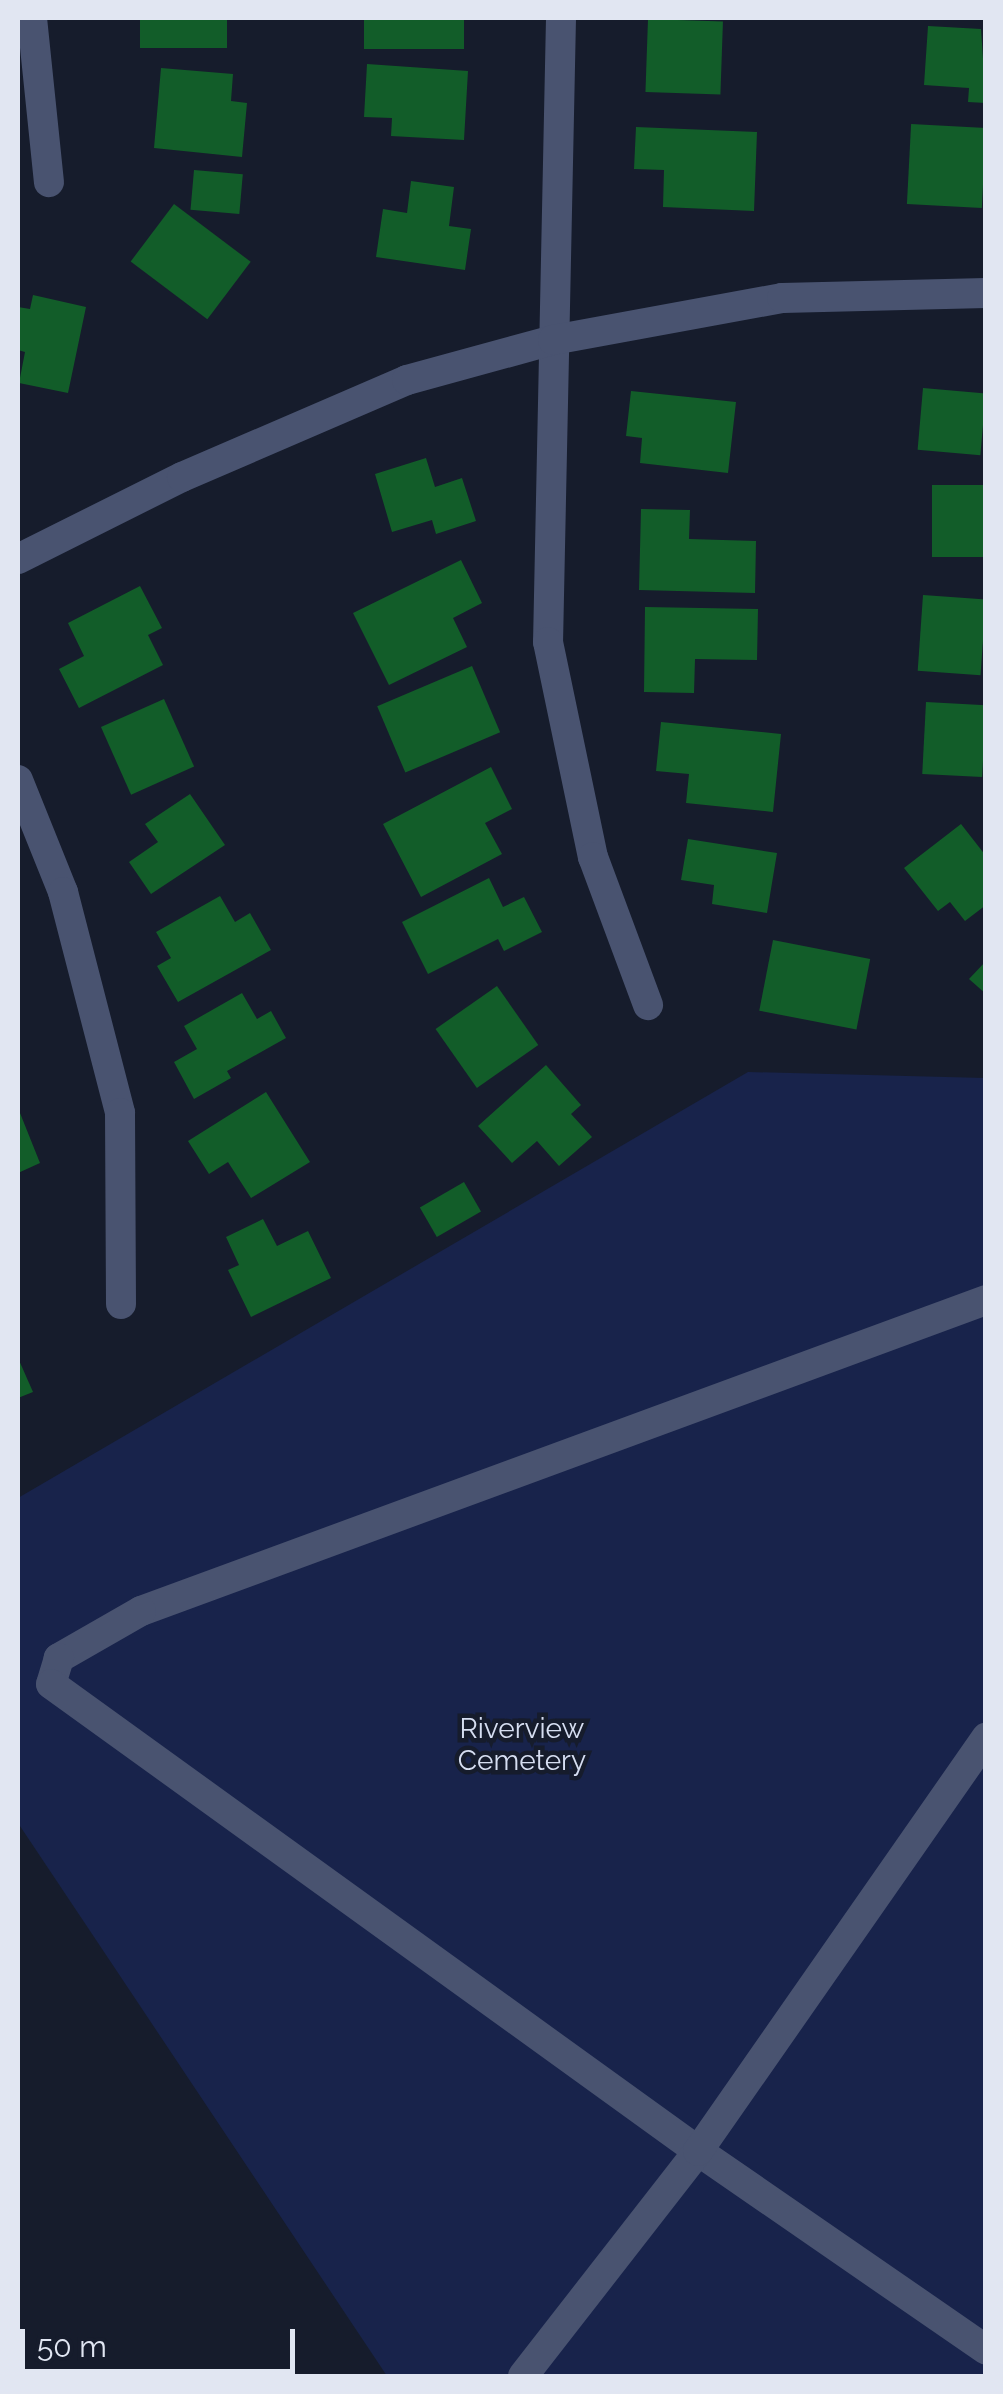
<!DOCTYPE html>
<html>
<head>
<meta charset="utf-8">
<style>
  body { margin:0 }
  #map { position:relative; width:1003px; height:2394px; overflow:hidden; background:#161c2c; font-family:Raleway,sans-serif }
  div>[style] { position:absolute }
  .green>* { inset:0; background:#18234b }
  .building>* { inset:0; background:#125d29; transform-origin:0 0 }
  .minor>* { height:30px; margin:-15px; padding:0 15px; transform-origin:15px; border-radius:15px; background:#495370 }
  span { translate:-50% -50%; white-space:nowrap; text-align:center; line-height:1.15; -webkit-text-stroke:9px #161c2c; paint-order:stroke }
  .park-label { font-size:28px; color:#d6def1 }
  .frame { position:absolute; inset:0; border:20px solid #e1e6f2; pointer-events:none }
  .scale { position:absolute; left:20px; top:2329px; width:275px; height:45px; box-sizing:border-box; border:5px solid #e1e6f2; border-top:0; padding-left:12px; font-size:30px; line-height:35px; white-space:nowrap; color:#e1e6f2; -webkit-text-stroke:8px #161c2c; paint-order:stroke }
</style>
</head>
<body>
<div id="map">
  <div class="green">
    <div style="clip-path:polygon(748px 1072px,985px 1078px,985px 2376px,387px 2376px,18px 1823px,18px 1498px)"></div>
  </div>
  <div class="building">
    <div style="left:140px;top:18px;width:87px;height:30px"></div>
    <div style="left:364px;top:18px;width:100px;height:31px"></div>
    <div style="left:648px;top:19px;width:75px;height:73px;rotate:2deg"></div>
    <div style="clip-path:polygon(928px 26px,981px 29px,986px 103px,968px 102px,969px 88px,924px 85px)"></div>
    <div style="clip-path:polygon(367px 64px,468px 71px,464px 140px,391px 136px,392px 118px,364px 117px)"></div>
    <div style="clip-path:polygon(161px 68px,233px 74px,231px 101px,247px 103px,242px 157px,154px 148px)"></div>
    <div style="clip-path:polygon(636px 127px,757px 132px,754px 211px,663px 207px,664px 170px,634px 169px)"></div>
    <div style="left:986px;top:128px;width:80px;height:75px;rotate:93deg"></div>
    <div style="left:194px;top:170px;width:49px;height:40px;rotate:5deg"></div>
    <div style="clip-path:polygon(411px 181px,454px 187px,449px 226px,471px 229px,465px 270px,376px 257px,383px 209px,407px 213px)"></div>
    <div style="left:174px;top:204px;width:96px;height:72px;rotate:37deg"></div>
    <div style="clip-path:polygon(33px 295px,86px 307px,68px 393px,19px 383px,25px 352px,18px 350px,18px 307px,30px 309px)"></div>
    <div style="left:923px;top:388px;width:63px;height:62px;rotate:5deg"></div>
    <div style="clip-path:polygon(631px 391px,736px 402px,728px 473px,640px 463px,642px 438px,626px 436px)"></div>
    <div style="clip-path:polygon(426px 458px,435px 487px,462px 478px,476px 521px,436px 534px,432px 520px,392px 532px,375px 474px)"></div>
    <div style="left:986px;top:485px;width:72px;height:54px;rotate:90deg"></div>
    <div style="clip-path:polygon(641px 509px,690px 510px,689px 539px,756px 541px,755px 593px,639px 590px)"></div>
    <div style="clip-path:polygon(461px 560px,482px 603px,453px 618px,467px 647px,389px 685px,353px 613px)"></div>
    <div style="clip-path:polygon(140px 586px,162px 628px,148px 635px,163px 665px,79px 708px,59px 669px,84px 656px,68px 623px)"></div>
    <div style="left:923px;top:595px;width:63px;height:76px;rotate:4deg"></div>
    <div style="clip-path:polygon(645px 607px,758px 609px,757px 660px,695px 659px,694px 693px,644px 692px)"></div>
    <div style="left:472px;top:666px;width:72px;height:103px;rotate:67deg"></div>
    <div style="left:164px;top:699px;width:74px;height:69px;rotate:66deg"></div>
    <div style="left:926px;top:702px;width:60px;height:72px;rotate:3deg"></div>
    <div style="clip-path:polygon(661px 722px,781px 734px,773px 812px,686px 803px,689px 774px,656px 771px)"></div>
    <div style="clip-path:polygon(491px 767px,512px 809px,485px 823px,502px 854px,421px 897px,383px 824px)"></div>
    <div style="clip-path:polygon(190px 794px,225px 845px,151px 894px,129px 862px,158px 842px,145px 824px)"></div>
    <div style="clip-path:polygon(961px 824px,986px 856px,986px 905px,965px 921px,950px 902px,938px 911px,904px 868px)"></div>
    <div style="clip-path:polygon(688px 839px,777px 853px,767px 913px,712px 904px,714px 885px,681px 880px)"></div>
    <div style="clip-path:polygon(489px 878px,503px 907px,524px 897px,542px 932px,504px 951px,498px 939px,428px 974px,402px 922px)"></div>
    <div style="clip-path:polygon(220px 896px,235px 922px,250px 913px,271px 950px,178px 1002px,157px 966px,171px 958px,156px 932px)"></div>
    <div style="left:773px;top:940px;width:99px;height:72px;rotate:11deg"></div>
    <div style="clip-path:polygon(986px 961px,986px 994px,969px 979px)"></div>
    <div style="left:497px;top:986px;width:72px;height:75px;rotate:55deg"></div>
    <div style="clip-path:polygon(242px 993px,257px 1019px,271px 1011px,286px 1038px,227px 1071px,231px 1078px,194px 1099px,174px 1062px,197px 1049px,184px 1026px)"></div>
    <div style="clip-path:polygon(546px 1065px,581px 1105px,571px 1114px,592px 1137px,559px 1166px,537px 1141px,512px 1163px,478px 1126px)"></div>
    <div style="clip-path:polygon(266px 1092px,310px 1162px,251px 1198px,228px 1162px,209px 1174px,188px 1141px)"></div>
    <div style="clip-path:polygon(18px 1108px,40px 1163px,18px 1173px)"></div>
    <div style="left:464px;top:1182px;width:34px;height:51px;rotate:60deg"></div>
    <div style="clip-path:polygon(263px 1219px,277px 1246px,308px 1231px,331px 1278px,251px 1317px,228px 1270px,239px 1265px,226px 1237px)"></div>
    <div style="clip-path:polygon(18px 1358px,33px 1392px,18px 1398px)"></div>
  </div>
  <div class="minor">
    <div style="left:32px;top:18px;width:165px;rotate:84.1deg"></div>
    <div style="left:561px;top:18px;width:624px;rotate:91.19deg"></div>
    <div style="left:548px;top:642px;width:220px;rotate:78.2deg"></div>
    <div style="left:593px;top:857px;width:158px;rotate:69.6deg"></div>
    <div style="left:18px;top:559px;width:183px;rotate:-26.6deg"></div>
    <div style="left:182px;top:477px;width:245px;rotate:-23.3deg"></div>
    <div style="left:407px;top:380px;width:151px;rotate:-15.3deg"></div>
    <div style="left:553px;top:340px;width:233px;rotate:-10.4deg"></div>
    <div style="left:782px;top:298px;width:204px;rotate:-1.4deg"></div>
    <div style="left:18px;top:780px;width:121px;rotate:68.1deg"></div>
    <div style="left:63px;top:892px;width:228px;rotate:75.5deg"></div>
    <div style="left:120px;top:1113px;width:191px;rotate:89.7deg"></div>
    <div style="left:986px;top:1300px;width:900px;rotate:159.79deg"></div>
    <div style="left:141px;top:1611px;width:95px;rotate:150.2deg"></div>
    <div style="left:59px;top:1658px;width:27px;rotate:107deg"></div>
    <div style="left:51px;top:1684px;width:798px;rotate:35.82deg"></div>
    <div style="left:698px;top:2151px;width:350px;rotate:34.6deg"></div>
    <div style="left:523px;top:2376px;width:285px;rotate:-52.1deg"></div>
    <div style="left:698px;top:2151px;width:504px;rotate:-55.11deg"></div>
  </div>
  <div class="park-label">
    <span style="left:522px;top:1745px">Riverview<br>Cemetery</span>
  </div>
  <div class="frame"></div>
  <div class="scale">50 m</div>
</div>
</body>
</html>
